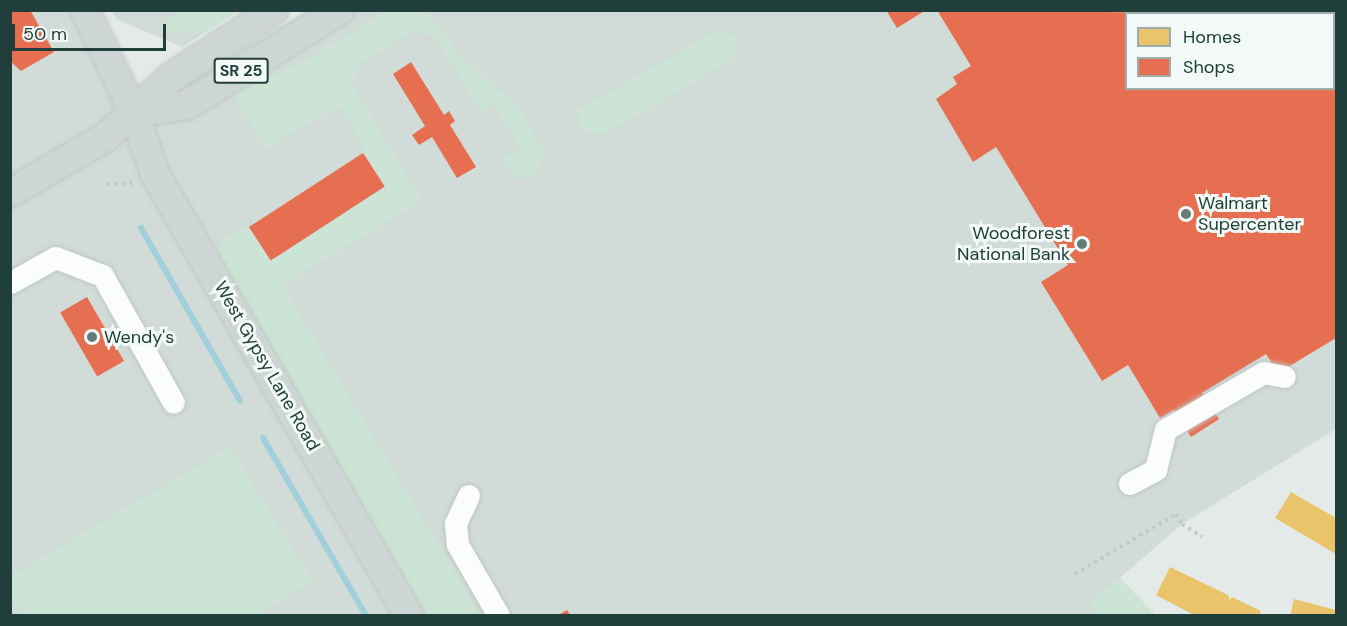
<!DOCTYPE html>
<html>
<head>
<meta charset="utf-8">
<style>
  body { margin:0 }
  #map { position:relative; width:1347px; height:626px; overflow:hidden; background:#e4eae8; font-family:"DM Sans",sans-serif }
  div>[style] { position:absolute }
  .built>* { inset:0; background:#d1dcd8 }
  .green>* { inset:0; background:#cce4d5 }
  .homes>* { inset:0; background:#e9c46a }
  .shops>* { inset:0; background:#e76f51; transform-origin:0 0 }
  .stream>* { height:6px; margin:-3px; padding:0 3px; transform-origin:3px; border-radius:3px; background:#a1cfdc }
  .path>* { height:4px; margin-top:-2px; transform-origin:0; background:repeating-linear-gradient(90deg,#c0cac8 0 3px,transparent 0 7.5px) }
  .roads { filter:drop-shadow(0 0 2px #c1c7c5) drop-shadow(0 0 2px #c1c7c5) }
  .minor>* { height:22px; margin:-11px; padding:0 11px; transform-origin:11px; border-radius:11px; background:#fbfcfc }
  .major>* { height:28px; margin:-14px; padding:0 14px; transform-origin:14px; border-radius:14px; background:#cdd6d4 }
  .dots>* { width:16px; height:16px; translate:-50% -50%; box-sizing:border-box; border:3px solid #f2f9f6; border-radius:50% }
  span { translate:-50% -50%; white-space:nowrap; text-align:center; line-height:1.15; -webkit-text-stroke:6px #f2f9f6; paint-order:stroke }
  .shield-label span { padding:2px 4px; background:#f2f9f6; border:2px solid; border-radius:4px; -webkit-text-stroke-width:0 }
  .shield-label { font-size:16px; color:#203f3a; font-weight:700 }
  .poi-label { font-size:18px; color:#203f3a }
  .left { translate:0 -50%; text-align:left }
  .right { translate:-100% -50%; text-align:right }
  .street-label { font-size:18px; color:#203f3a }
  .frame { position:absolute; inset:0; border:12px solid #203f3a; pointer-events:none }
  .legend { position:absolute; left:1125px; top:12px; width:210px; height:78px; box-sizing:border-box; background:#f2f9f6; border:2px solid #9eafab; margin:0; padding:8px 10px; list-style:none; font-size:18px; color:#203f3a }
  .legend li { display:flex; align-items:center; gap:12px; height:30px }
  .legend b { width:30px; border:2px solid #9eafab }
  .scale { position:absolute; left:12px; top:24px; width:154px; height:27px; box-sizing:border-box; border:3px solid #203f3a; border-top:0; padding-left:8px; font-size:18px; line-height:21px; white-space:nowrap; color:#203f3a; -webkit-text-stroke:4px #f2f9f6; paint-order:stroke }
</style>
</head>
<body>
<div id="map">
  <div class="built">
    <div style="clip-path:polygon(evenodd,10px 11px,85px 11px,135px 113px,187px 105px,340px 11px,1336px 11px,1336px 429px,1182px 524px,1091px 603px,1098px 615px,11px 615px,10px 11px,1126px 14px,1334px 14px,1334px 88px,1126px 88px,1126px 14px)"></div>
    <div style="clip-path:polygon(111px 11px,238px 11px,182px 47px,116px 19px)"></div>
  </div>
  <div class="green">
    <div style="clip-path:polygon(185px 10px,237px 10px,237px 11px,204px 33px,167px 33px,160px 25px)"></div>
    <div style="clip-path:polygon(306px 11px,318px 11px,188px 91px,184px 84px)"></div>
    <div style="clip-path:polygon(388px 11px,413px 11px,430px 16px,459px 54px,519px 109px,544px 151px,535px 175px,517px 180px,503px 159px,521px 148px,494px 104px,481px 112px,435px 35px,411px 32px,361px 63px,351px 83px,422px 201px,282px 285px,481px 615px,427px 615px,215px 251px,224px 239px,248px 225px,269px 259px,384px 187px,340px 105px,267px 148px,237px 103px,238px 89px,303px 63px)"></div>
    <div style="clip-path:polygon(720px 29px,736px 38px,736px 53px,729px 62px,602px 135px,587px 132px,578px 122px,578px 110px)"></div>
    <div style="clip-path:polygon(230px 447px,313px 582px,255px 615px,22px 615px,11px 596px,11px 576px)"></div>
    <div style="clip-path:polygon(1120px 578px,1156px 615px,1098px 615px,1091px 603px)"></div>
  </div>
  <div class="homes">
    <div style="clip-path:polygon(1291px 492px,1336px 518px,1336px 554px,1275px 518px)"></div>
    <div style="clip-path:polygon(1170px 567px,1228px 595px,1230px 600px,1232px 597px,1261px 611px,1259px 616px,1196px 616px,1156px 595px)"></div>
    <div style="clip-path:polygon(1294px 599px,1336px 610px,1336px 616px,1290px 616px)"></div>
  </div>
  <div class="shops">
    <div style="clip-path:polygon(10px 10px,30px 10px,54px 52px,21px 71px,10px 61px)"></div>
    <div style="clip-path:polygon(886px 10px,926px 10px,897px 28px)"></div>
    <div style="clip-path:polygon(937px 10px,1276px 14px,1126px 14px,1126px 88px,1334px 88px,1334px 14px,1277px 14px,1336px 10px,1336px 338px,1278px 373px,1266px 354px,1202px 393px,1219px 419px,1191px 437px,1174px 410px,1160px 418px,1128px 365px,1102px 381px,1041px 282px,1068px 265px,996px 147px,973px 162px,936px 99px,957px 84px,953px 77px,971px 66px)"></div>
    <div style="clip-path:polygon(411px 62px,444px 115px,449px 111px,455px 121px,450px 125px,476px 167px,457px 178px,432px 137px,419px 145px,412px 135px,425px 126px,393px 74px)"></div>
    <div style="left:363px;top:153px;width:40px;height:136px;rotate:57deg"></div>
    <div style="left:87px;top:297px;width:74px;height:31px;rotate:60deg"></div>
    <div style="clip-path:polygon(567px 610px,571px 616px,557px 616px)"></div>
  </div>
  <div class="stream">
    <div style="left:141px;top:228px;width:199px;rotate:60.2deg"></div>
    <div style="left:263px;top:438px;width:206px;rotate:59.9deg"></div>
  </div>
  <div class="path">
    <div style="left:107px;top:184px;width:28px;rotate:-2deg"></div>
    <div style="left:1075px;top:574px;width:117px;rotate:-30.7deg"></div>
    <div style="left:1176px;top:514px;width:12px;rotate:59deg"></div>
    <div style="left:1182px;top:524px;width:24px;rotate:33deg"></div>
  </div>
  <div class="roads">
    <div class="minor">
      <div style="left:11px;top:283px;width:51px;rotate:-29.1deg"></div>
      <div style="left:56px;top:258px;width:50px;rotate:21deg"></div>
      <div style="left:103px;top:276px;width:145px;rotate:60.8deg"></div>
      <div style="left:1130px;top:484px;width:30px;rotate:-28deg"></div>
      <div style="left:1156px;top:470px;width:41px;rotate:-76deg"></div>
      <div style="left:1166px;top:430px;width:113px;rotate:-30.2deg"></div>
      <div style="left:1264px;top:373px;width:21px;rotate:11deg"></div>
      <div style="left:469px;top:496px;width:31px;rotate:115deg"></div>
      <div style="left:456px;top:524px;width:21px;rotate:85deg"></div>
      <div style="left:458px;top:545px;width:82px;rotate:60deg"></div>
    </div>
    <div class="major">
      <div style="left:85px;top:10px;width:114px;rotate:64.6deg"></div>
      <div style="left:134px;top:113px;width:65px;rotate:71deg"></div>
      <div style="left:155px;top:174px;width:510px;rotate:60.12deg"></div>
      <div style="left:134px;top:113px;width:54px;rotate:-8.6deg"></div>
      <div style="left:187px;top:105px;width:180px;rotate:-31.8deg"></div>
      <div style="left:10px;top:193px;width:113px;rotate:-30.4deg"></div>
      <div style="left:107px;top:136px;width:89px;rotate:-42.3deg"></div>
      <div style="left:173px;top:76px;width:121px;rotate:-33.2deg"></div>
    </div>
  </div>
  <div class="dots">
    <div style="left:1186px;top:214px;background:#657b77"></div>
    <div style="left:1082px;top:244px;background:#657b77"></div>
    <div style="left:92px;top:337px;background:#657b77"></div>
  </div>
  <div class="shield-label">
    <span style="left:241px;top:71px">SR 25</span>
  </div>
  <div class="poi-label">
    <span class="left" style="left:1198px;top:214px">Walmart<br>Supercenter</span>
    <span class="right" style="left:1070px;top:244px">Woodforest<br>National Bank</span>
    <span class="left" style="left:104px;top:337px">Wendy's</span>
  </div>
  <div class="street-label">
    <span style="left:267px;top:366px;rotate:60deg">West Gypsy Lane Road</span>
  </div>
  <div class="frame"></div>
  <ul class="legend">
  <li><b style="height:16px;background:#e9c46a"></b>Homes</li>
  <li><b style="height:16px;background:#e76f51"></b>Shops</li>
  </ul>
  <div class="scale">50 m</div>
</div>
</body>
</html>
